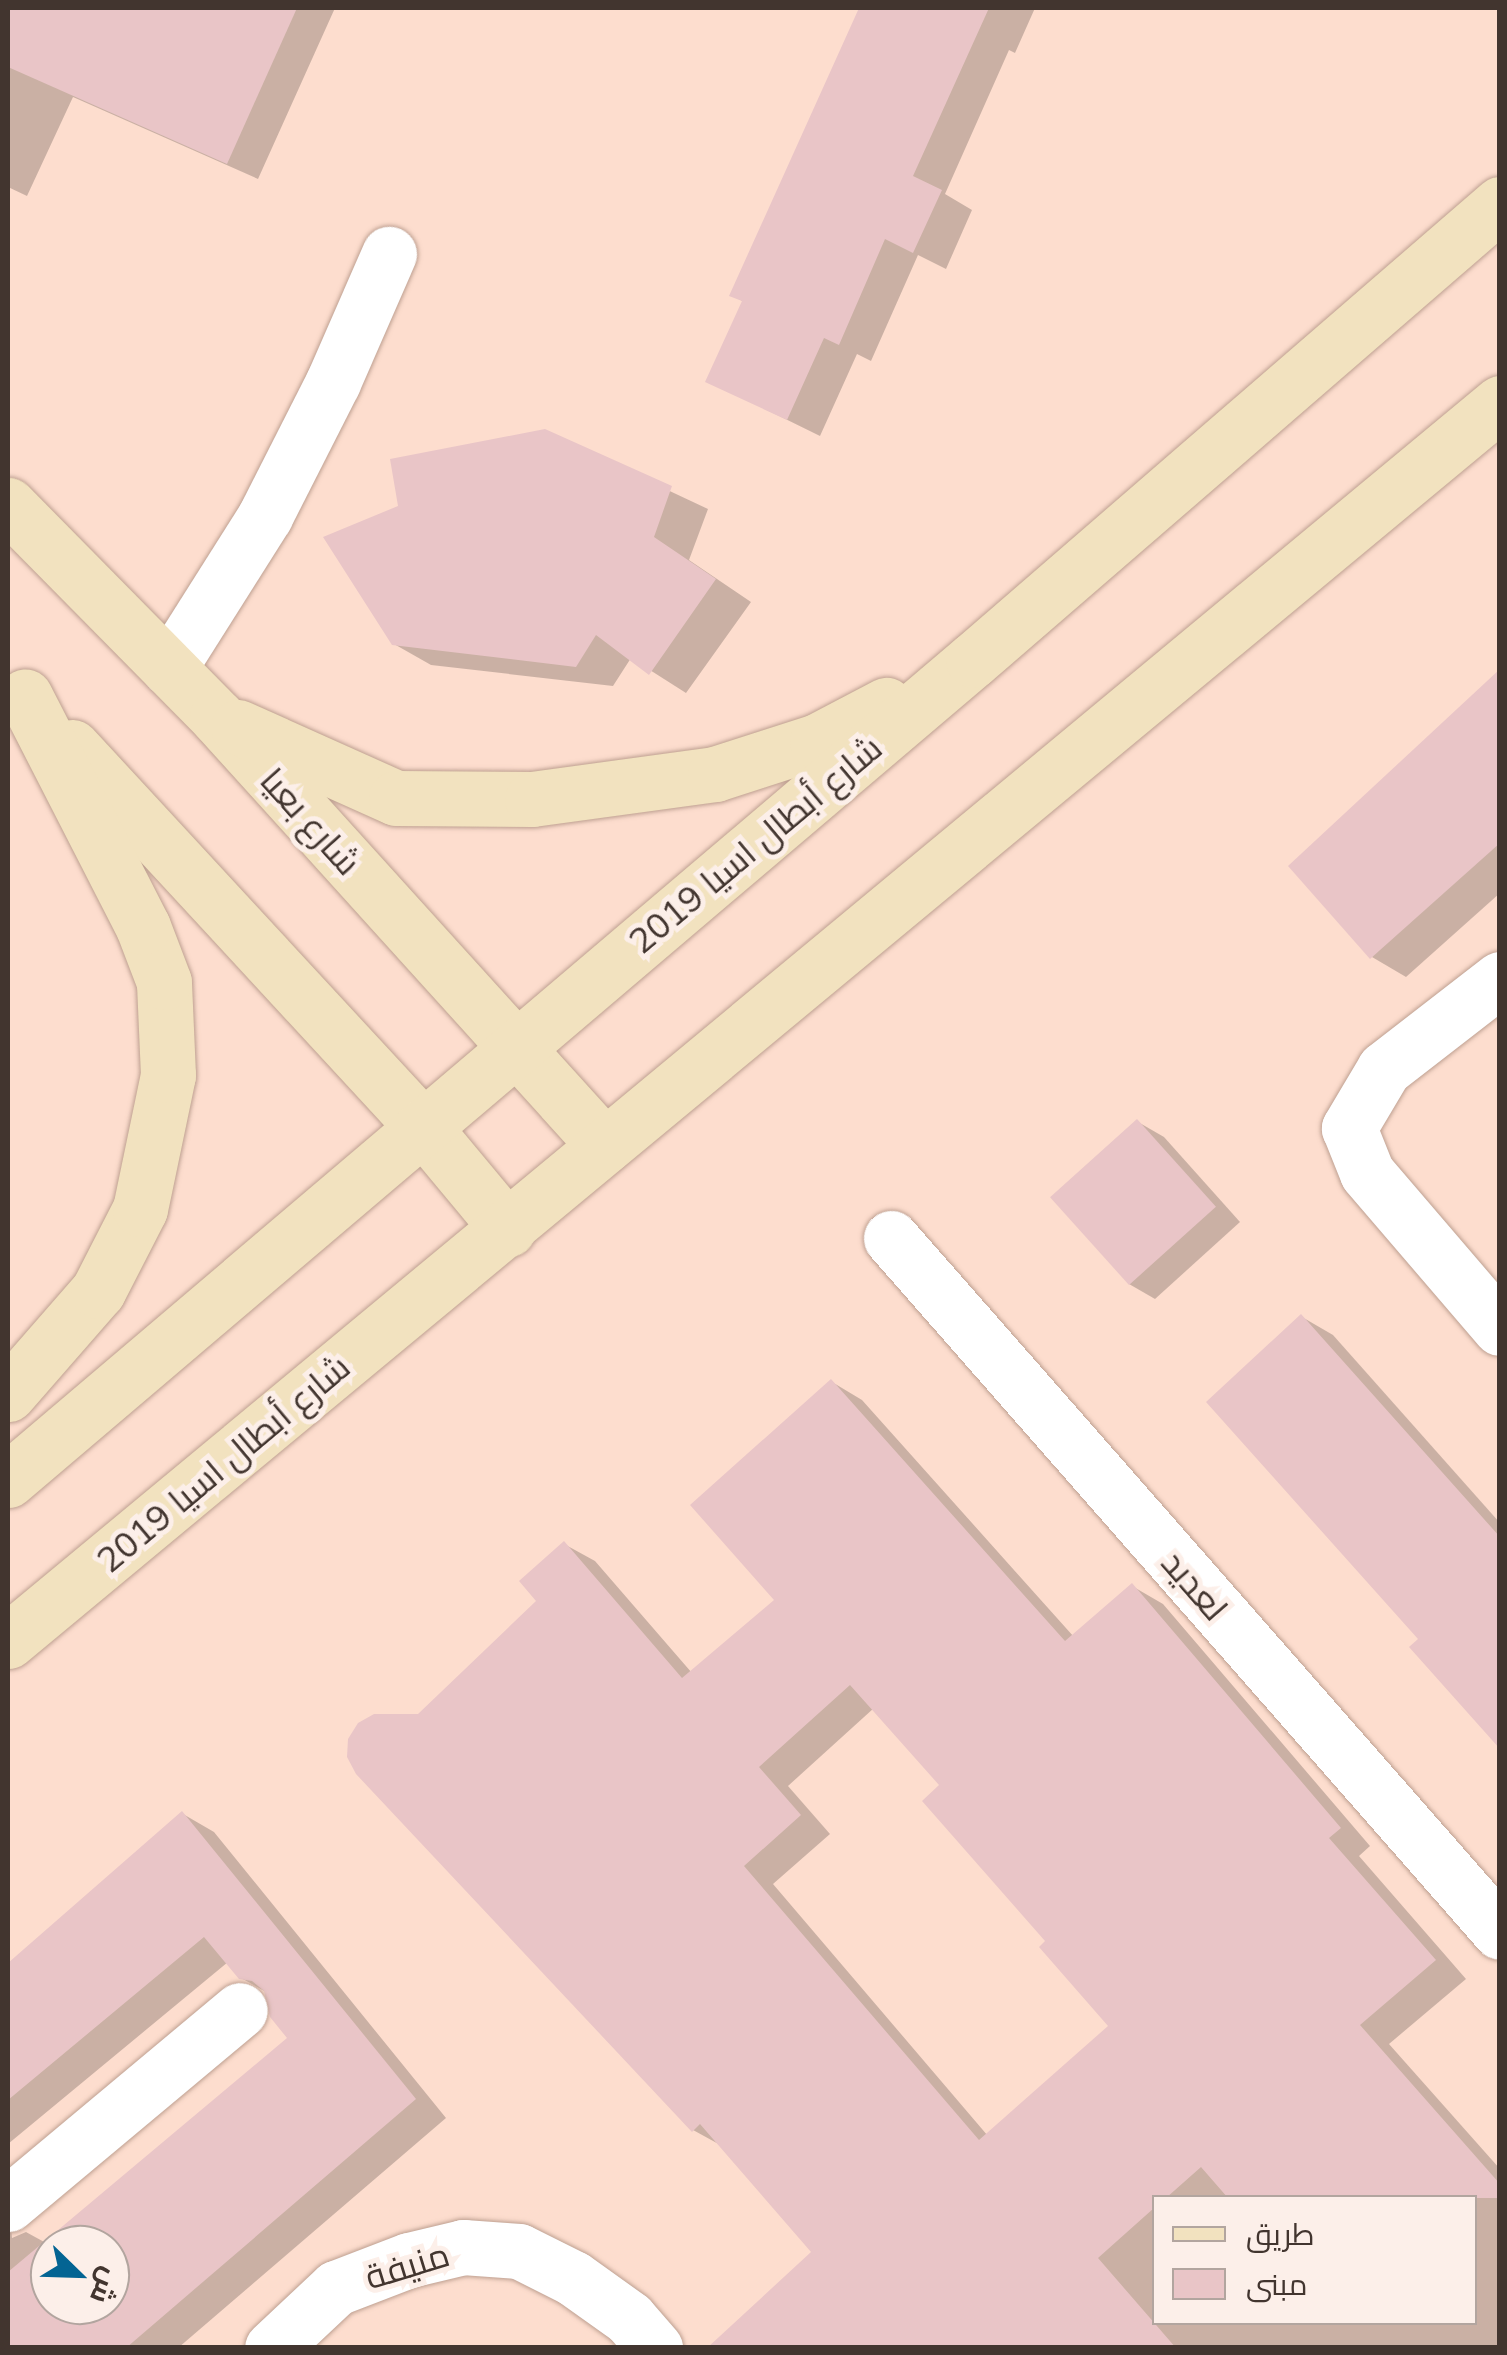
<!DOCTYPE html>
<html>
<head>
<meta charset="utf-8">
<style>
  body { margin:0 }
  #map { position:relative; width:1507px; height:2355px; overflow:hidden; background:#fdddce; font-family:Mulish,Cairo,sans-serif }
  div>[style] { position:absolute }
  .shadow>* { inset:0; background:#0003 }
  .building>* { inset:0; background:#e9c5c7; transform-origin:0 0 }
  .roads { filter:drop-shadow(0 0 2px #bea091) drop-shadow(0 0 2px #bea091) }
  .street>* { height:55px; margin:-27.5px; padding:0 27.5px; transform-origin:27.5px; border-radius:27.5px; background:#fff }
  .secondary>* { height:55px; margin:-27.5px; padding:0 27.5px; transform-origin:27.5px; border-radius:27.5px; background:#f2e2bf }
  span { translate:-50% -50%; white-space:nowrap; text-align:center; line-height:1.15; -webkit-text-stroke:10px #fcefe9; paint-order:stroke }
  .street-label { font-size:35px; color:#42352f }
  .frame { position:absolute; inset:0; border:10px solid #42352f; pointer-events:none }
  .legend { position:absolute; left:1152px; top:2195px; width:325px; height:130px; box-sizing:border-box; background:#fcefe9; border:2px solid #b2a59f; margin:0; padding:12px 18px; list-style:none; font-size:30px; color:#42352f }
  .legend li { display:flex; align-items:center; gap:20px; height:50px }
  .legend b { width:50px; border:2px solid #b2a59f }
  .north { position:absolute; left:30px; top:2225px; width:100px; height:100px; box-sizing:border-box; background:#fcefe9; border:2px solid #b2a59f; border-radius:50%; rotate:113deg; font-size:28px; font-weight:700; line-height:40px; text-align:center; color:#42352f }
  .north::after { content:''; display:block; margin:auto; width:35px; height:45px; background:#036493; clip-path:polygon(50% 0,100% 100%,50% 72%,0 100%) }
</style>
</head>
<body>
<div id="map">
  <div class="shadow">
    <div style="clip-path:polygon(8px 8px,335px 8px,258px 179px,73px 97px,27px 196px,8px 187px)"></div>
    <div style="clip-path:polygon(861px 8px,1035px 8px,1015px 53px,1009px 50px,945px 194px,972px 210px,946px 269px,918px 255px,871px 361px,857px 354px,820px 436px,708px 381px,744px 302px,732px 295px)"></div>
    <div style="clip-path:polygon(544px 432px,708px 509px,689px 560px,751px 602px,686px 693px,631px 658px,613px 686px,431px 665px,394px 644px,401px 508px)"></div>
    <div style="clip-path:polygon(1500px 674px,1500px 893px,1406px 977px,1372px 957px)"></div>
    <div style="clip-path:polygon(1138px 1122px,1164px 1137px,1240px 1222px,1155px 1299px,1129px 1284px)"></div>
    <div style="clip-path:polygon(1302px 1317px,1333px 1335px,1500px 1523px,1500px 1745px,1422px 1639px)"></div>
    <div style="clip-path:polygon(evenodd,832px 1382px,862px 1400px,1074px 1637px,1132px 1586px,1163px 1604px,1370px 1846px,1359px 1856px,1466px 1979px,1389px 2044px,1500px 2169px,1500px 2348px,723px 2348px,814px 2252px,724px 2147px,693px 2130px,420px 1717px,540px 1601px,564px 1544px,595px 1561px,692px 1673px,778px 1600px,832px 1382px,874px 1708px,943px 1786px,1111px 2026px,988px 2136px,773px 1884px,830px 1834px,788px 1786px,874px 1708px,832px 1382px,1154px 2198px,1474px 2198px,1474px 2322px,1154px 2322px,1154px 2198px)"></div>
    <div style="clip-path:polygon(evenodd,183px 1814px,214px 1832px,446px 2118px,178px 2348px,8px 2348px,8px 2190px,12px 2238px,26px 2232px,46px 2243px,291px 2038px,268px 1993px,241px 1978px,228px 1962px,8px 2144px,8px 1965px,183px 1814px,50px 2245px,110px 2245px,110px 2305px,50px 2305px,50px 2245px)"></div>
  </div>
  <div class="building">
    <div style="clip-path:polygon(8px 8px,297px 8px,227px 164px,8px 67px)"></div>
    <div style="clip-path:polygon(859px 8px,989px 8px,913px 176px,942px 190px,913px 253px,885px 239px,839px 345px,824px 338px,787px 420px,705px 382px,742px 301px,729px 296px)"></div>
    <div style="clip-path:polygon(545px 429px,672px 486px,654px 537px,716px 579px,649px 675px,596px 635px,576px 667px,392px 645px,323px 537px,398px 506px,390px 459px)"></div>
    <div style="clip-path:polygon(1500px 669px,1500px 843px,1370px 959px,1288px 866px)"></div>
    <div style="left:1137px;top:1119px;width:118px;height:117px;rotate:48deg"></div>
    <div style="clip-path:polygon(1301px 1314px,1500px 1537px,1500px 1749px,1409px 1647px,1418px 1639px,1206px 1402px)"></div>
    <div style="clip-path:polygon(evenodd,831px 1379px,1065px 1641px,1132px 1583px,1341px 1828px,1329px 1838px,1436px 1960px,1360px 2025px,1500px 2184px,1500px 2198px,1228px 2198px,1201px 2167px,1166px 2198px,1154px 2198px,1154px 2208px,1098px 2258px,1176px 2348px,707px 2348px,811px 2252px,700px 2124px,692px 2132px,356px 1774px,347px 1757px,348px 1739px,358px 1723px,374px 1714px,418px 1714px,536px 1601px,519px 1581px,564px 1541px,682px 1678px,774px 1600px,690px 1505px,831px 1379px,850px 1685px,939px 1785px,922px 1801px,1045px 1941px,1039px 1947px,1108px 2026px,979px 2140px,744px 1866px,801px 1815px,759px 1767px,850px 1685px)"></div>
    <div style="clip-path:polygon(evenodd,182px 1811px,416px 2099px,126px 2348px,8px 2348px,8px 2272px,287px 2038px,270px 2017px,264px 1991px,252px 1981px,239px 1979px,204px 1937px,8px 2100px,8px 1963px,182px 1811px,50px 2245px,110px 2245px,110px 2305px,50px 2305px,50px 2245px)"></div>
  </div>
  <div class="roads">
    <div class="street">
      <div style="left:169px;top:668px;width:180px;rotate:-57.7deg"></div>
      <div style="left:265px;top:516px;width:150px;rotate:-63.1deg"></div>
      <div style="left:333px;top:382px;width:140px;rotate:-66.4deg"></div>
      <div style="left:1500px;top:979px;width:147px;rotate:142.2deg"></div>
      <div style="left:1384px;top:1069px;width:69px;rotate:120.7deg"></div>
      <div style="left:1349px;top:1128px;width:48px;rotate:68.2deg"></div>
      <div style="left:1367px;top:1173px;width:204px;rotate:49.4deg"></div>
      <div style="left:891px;top:1238px;width:923px;rotate:48.73deg"></div>
      <div style="left:8px;top:2204px;width:302px;rotate:-39.9deg"></div>
      <div style="left:272px;top:2348px;width:88px;rotate:-43.2deg"></div>
      <div style="left:336px;top:2288px;width:78px;rotate:-21deg"></div>
      <div style="left:409px;top:2260px;width:56px;rotate:-13.5deg"></div>
      <div style="left:463px;top:2247px;width:56px;rotate:4.1deg"></div>
      <div style="left:519px;top:2251px;width:60px;rotate:26.6deg"></div>
      <div style="left:573px;top:2278px;width:69px;rotate:35.5deg"></div>
      <div style="left:629px;top:2318px;width:40px;rotate:49deg"></div>
    </div>
    <div class="secondary">
      <div style="left:8px;top:505px;width:298px;rotate:45.4deg"></div>
      <div style="left:217px;top:717px;width:578px;rotate:47.87deg"></div>
      <div style="left:238px;top:727px;width:173px;rotate:24.2deg"></div>
      <div style="left:396px;top:798px;width:136px;rotate:0.4deg"></div>
      <div style="left:532px;top:799px;width:185px;rotate:-7.8deg"></div>
      <div style="left:715px;top:774px;width:107px;rotate:-17.9deg"></div>
      <div style="left:817px;top:741px;width:78px;rotate:-27.6deg"></div>
      <div style="left:72px;top:747px;width:517px;rotate:47.27deg"></div>
      <div style="left:423px;top:1127px;width:133px;rotate:50.2deg"></div>
      <div style="left:8px;top:1394px;width:137px;rotate:-48.9deg"></div>
      <div style="left:98px;top:1291px;width:92px;rotate:-62.9deg"></div>
      <div style="left:140px;top:1209px;width:137px;rotate:-78.2deg"></div>
      <div style="left:168px;top:1075px;width:93px;rotate:-92.5deg"></div>
      <div style="left:164px;top:982px;width:59px;rotate:-110.9deg"></div>
      <div style="left:143px;top:927px;width:259px;rotate:-117.1deg"></div>
      <div style="left:8px;top:1480px;width:1266px;rotate:-40.36deg"></div>
      <div style="left:973px;top:660px;width:697px;rotate:-40.87deg"></div>
      <div style="left:8px;top:1641px;width:1939px;rotate:-39.68deg"></div>
    </div>
  </div>
  <div class="street-label">
    <span style="left:311px;top:821px;rotate:48deg">شارع بعيا</span>
    <span style="left:755px;top:844px;rotate:-40deg">شارع أبطال اسيا 2019</span>
    <span style="left:223px;top:1463px;rotate:-40deg">شارع أبطال اسيا 2019</span>
    <span style="left:1195px;top:1585px;rotate:49deg">لعديد</span>
    <span style="left:407px;top:2265px;rotate:-17deg">منيفة</span>
  </div>
  <div class="frame"></div>
  <ul class="legend">
  <li><b style="height:12px;background:#f2e2bf"></b>طريق</li>
  <li><b style="height:28px;background:#e9c5c7"></b>مبنى</li>
  </ul>
  <div class="north">ش</div>
</div>
</body>
</html>
